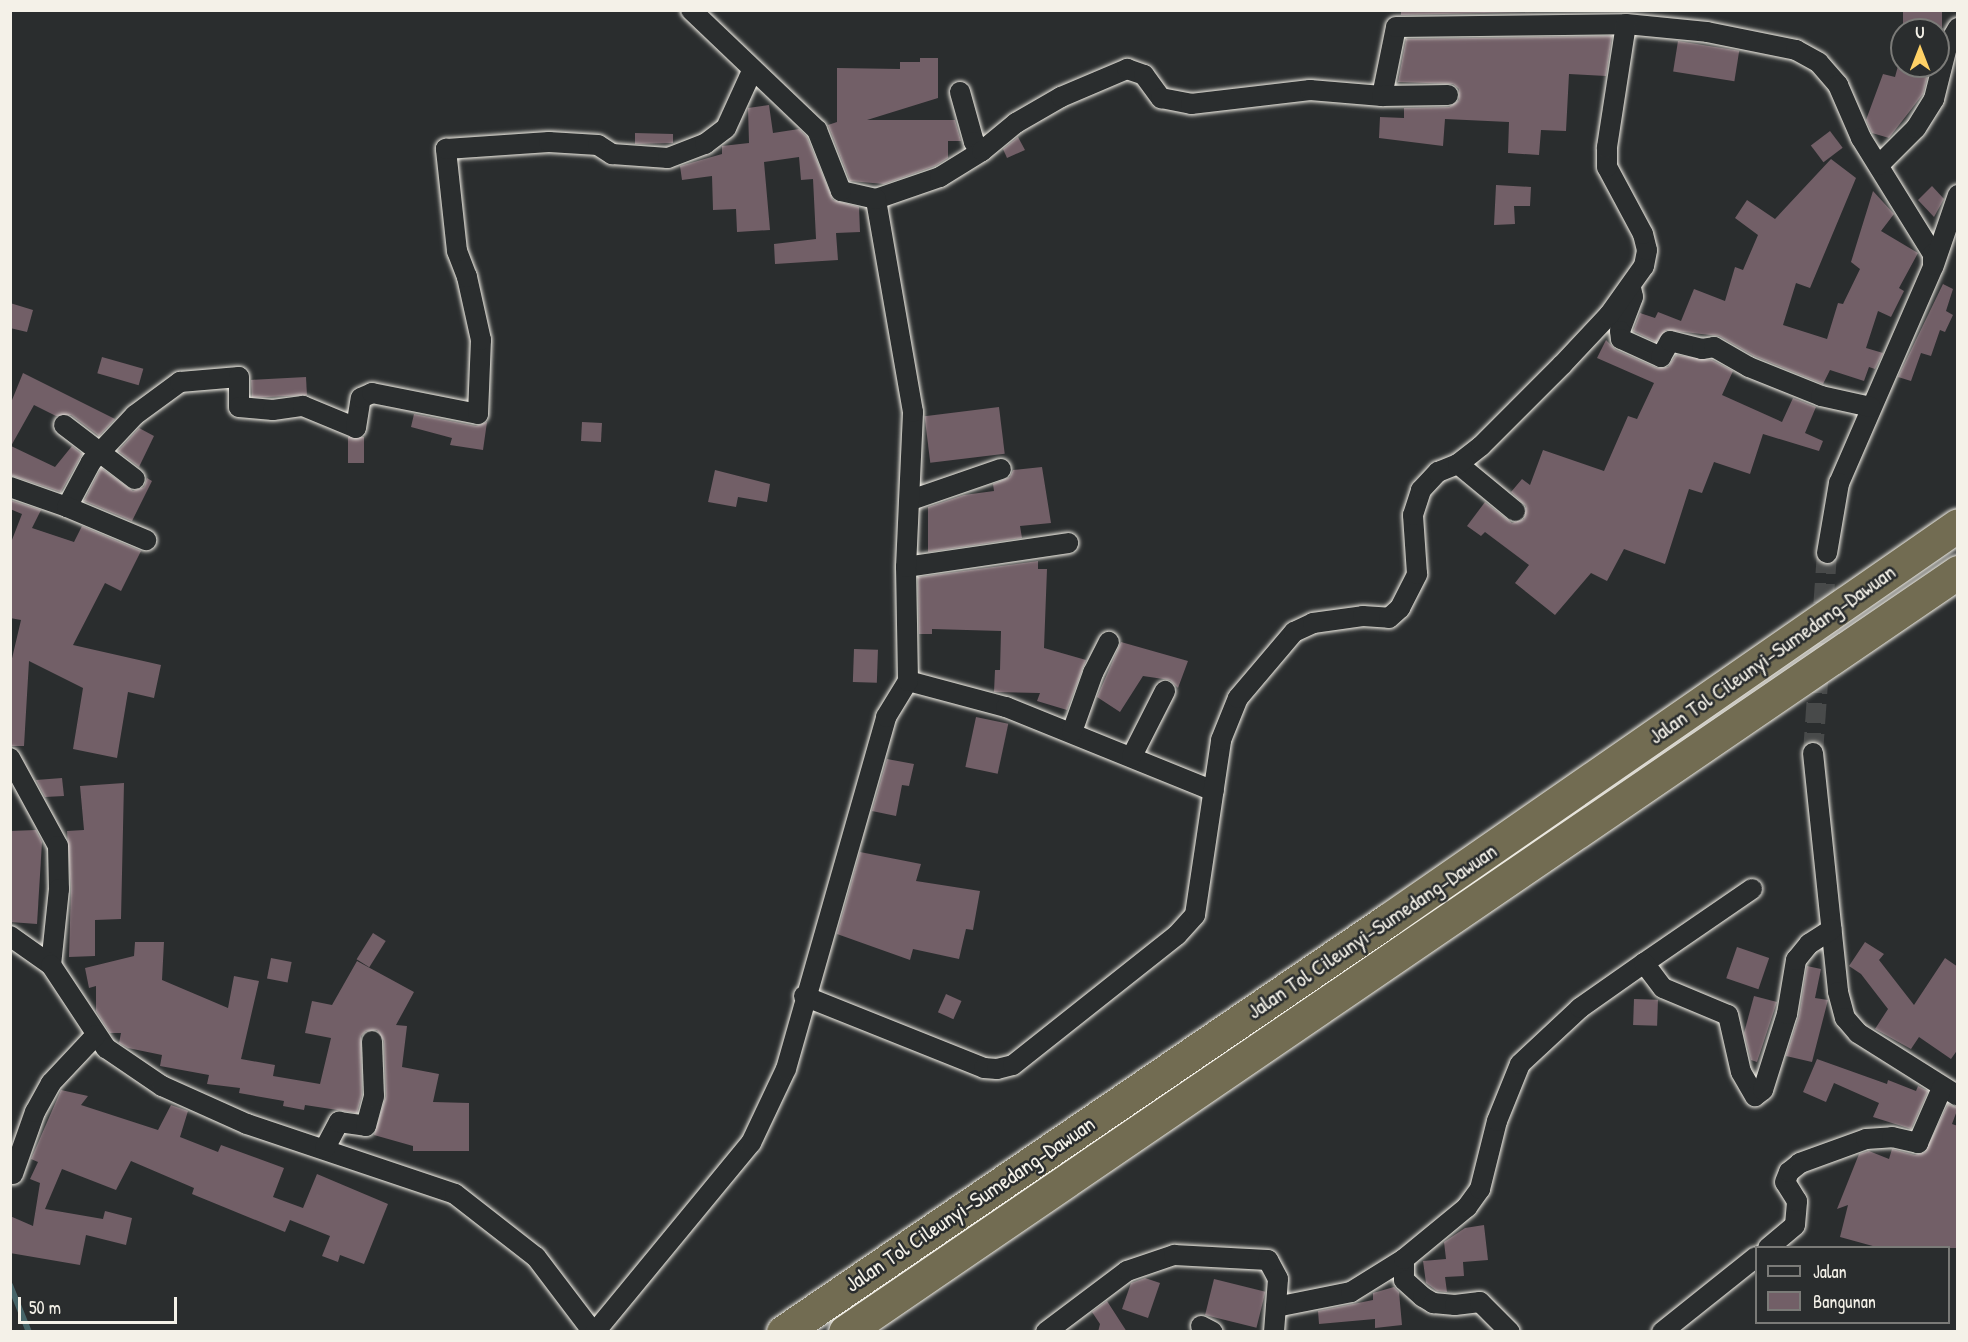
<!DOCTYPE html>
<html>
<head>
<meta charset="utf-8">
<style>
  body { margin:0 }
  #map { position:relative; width:1968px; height:1342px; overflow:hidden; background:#2a2d2e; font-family:"Patrick Hand",sans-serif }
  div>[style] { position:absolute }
  .stream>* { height:6px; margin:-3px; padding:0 3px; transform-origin:3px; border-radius:3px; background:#466468 }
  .building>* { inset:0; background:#725f67; transform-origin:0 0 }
  .street-tunnel>* { height:20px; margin-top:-10px; transform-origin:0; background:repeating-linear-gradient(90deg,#484a4a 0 20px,transparent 0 30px) }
  .roads { filter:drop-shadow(0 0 2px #f4f1e8) drop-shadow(0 0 2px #f4f1e8) }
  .street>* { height:20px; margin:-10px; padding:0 10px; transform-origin:10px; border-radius:10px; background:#2a2d2e }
  .highway>* { height:33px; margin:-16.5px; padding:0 16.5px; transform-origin:16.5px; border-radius:16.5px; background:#726c52 }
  span { translate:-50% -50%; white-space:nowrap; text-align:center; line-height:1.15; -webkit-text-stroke:5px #2a2d2e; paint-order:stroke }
  .street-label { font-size:22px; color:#f4f1e8 }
  .frame { position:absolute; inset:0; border:12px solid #f4f1e8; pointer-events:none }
  .legend { position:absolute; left:1755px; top:1246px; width:195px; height:78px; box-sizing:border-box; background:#2a2d2e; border:2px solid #7b7b78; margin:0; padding:8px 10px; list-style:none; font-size:18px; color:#f4f1e8 }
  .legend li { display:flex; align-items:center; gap:12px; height:30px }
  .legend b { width:30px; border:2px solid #7b7b78 }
  .north { position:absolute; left:1890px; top:18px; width:60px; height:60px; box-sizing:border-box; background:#2a2d2e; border:2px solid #7b7b78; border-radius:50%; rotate:0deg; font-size:16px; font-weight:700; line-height:24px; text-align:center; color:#f4f1e8 }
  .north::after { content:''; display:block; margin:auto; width:21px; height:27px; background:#ffd166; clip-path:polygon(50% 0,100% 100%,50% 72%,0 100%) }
  .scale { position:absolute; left:18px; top:1297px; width:159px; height:27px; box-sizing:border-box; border:3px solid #f4f1e8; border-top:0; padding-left:8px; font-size:18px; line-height:21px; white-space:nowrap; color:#f4f1e8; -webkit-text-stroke:4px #2a2d2e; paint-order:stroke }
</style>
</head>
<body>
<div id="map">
  <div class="stream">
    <div style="left:10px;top:1285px;width:51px;rotate:68deg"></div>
  </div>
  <div class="building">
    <div style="clip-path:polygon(1401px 10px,1616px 10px,1401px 15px)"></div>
    <div style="left:1903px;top:10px;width:39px;height:20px"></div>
    <div style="clip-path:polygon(1612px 36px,1606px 76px,1569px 74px,1566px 131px,1541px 130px,1539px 155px,1508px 153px,1509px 122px,1445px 119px,1443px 146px,1379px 138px,1380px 117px,1404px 118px,1404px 108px,1449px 107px,1459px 100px,1459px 89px,1453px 84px,1398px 82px,1406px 39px)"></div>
    <div style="left:1678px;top:41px;width:62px;height:31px;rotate:9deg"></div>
    <div style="clip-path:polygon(920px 58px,938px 58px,938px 98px,867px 120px,955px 120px,961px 141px,948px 141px,948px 158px,935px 166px,884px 184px,850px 181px,828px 125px,837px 122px,837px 68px,900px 69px,900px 62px,920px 62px)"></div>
    <div style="clip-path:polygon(1898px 66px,1930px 66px,1923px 94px,1889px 138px,1872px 133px,1866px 120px,1883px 74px,1895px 77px)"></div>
    <div style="clip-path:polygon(769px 105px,773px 133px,799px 129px,807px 137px,833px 200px,859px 207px,860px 232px,836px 233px,838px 260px,775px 264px,774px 244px,816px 239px,813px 179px,801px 180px,799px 157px,764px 162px,770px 230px,737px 232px,736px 209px,713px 210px,712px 176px,682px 180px,680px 166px,722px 154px,722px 146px,749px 143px,748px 108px)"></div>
    <div style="left:1830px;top:131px;width:21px;height:24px;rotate:53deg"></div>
    <div style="clip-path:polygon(635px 133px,673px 134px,673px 143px,635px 144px)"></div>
    <div style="clip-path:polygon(1018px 137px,1025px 150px,1007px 158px,1003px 149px)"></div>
    <div style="clip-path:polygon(1831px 159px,1856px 178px,1810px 288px,1796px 283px,1783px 325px,1827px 339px,1838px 303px,1843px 304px,1860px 269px,1851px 262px,1873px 191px,1894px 214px,1881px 231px,1918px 253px,1899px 288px,1904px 291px,1891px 317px,1878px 311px,1866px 348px,1883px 353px,1875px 369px,1869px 367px,1864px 381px,1830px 370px,1823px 384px,1754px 356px,1719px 336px,1666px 330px,1656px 342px,1633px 331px,1640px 313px,1655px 318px,1658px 312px,1681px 321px,1694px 289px,1725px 301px,1735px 267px,1743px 270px,1758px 235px,1735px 218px,1747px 200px,1775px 219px)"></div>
    <div style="clip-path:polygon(1496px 185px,1531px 187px,1530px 206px,1514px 206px,1515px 224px,1494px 225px)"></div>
    <div style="clip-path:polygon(1932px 186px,1944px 199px,1934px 217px,1918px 200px)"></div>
    <div style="clip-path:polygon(1943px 284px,1953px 289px,1946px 311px,1953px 315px,1945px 332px,1940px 330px,1931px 356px,1921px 353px,1911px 381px,1898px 377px)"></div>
    <div style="clip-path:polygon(10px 303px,33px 310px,27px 332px,10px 328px)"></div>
    <div style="clip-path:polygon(1606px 340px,1616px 350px,1657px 368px,1668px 367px,1676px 355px,1712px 360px,1733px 371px,1722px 395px,1782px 422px,1793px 398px,1816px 407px,1805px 433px,1823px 441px,1819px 451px,1763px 434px,1750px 474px,1714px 462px,1702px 493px,1689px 489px,1665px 564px,1624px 549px,1607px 581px,1591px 573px,1555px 615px,1515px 583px,1529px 565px,1485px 532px,1481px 536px,1467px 526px,1485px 502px,1512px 523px,1524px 519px,1526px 506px,1511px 492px,1522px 479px,1530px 485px,1543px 450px,1604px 471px,1628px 416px,1637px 419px,1654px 383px,1597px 358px)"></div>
    <div style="left:102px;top:357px;width:43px;height:17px;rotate:16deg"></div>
    <div style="clip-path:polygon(23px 373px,115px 419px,99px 436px,71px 415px,56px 416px,34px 405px,11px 446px,55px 467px,72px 446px,82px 454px,61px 492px,10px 475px,10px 405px)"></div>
    <div style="left:306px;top:377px;width:18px;height:55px;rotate:87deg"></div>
    <div style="left:999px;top:407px;width:47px;height:75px;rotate:83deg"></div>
    <div style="clip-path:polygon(414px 414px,476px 426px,487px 422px,483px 450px,450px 445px,452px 438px,411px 427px)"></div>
    <div style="left:582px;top:422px;width:20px;height:19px;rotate:3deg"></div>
    <div style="clip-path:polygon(139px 428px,154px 436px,139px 467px,118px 451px)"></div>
    <div style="left:364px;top:437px;width:26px;height:16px;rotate:90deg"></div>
    <div style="clip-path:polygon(1042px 467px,1051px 523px,1020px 526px,1022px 538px,928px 552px,928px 507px,964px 495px,994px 491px,993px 484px,1010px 477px,1013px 470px)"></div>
    <div style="clip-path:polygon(101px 468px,133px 491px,144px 487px,147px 478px,152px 481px,132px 521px,84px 501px)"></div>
    <div style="clip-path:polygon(715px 470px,770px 484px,767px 502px,738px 497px,736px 507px,708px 502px)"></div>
    <div style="clip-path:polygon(10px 500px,41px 510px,32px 528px,74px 542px,82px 526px,141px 551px,121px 591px,105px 583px,73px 645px,161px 665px,154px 698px,128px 692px,117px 758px,73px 749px,83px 688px,29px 661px,24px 746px,10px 746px,10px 667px,21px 620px,10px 618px,10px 545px,22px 514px,10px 509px)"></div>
    <div style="clip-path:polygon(1038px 561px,1038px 569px,1047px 569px,1044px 648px,1086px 660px,1067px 710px,1037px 701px,1040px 693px,994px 692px,995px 670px,1000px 670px,1001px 631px,932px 629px,932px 634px,919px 634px,918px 577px)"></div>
    <div style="clip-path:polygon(1121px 642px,1188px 661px,1178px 688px,1170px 680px,1143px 676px,1120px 712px,1097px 697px)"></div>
    <div style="left:854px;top:649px;width:24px;height:33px;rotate:2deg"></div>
    <div style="left:976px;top:717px;width:33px;height:51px;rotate:12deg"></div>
    <div style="clip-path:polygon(887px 759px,914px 764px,909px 786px,902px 785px,896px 816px,872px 811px)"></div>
    <div style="clip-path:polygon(62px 778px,64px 796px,45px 797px,36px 780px)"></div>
    <div style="clip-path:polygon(124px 783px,121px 919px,95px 920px,95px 956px,69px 957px,71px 889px,67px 831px,84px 830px,80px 786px)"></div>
    <div style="clip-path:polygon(36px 830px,42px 842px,37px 924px,10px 922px,10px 831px)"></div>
    <div style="clip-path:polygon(860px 852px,921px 864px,916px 881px,980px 891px,973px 930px,966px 929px,959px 959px,913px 949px,910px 960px,837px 934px)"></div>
    <div style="left:373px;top:933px;width:15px;height:31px;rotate:32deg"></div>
    <div style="clip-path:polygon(135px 942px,164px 942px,162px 980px,228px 1008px,234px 976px,259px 981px,241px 1059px,275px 1065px,273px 1076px,320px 1084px,331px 1038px,305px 1033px,312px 1001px,332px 1005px,357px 961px,414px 992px,396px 1025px,407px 1026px,402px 1067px,439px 1074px,433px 1102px,469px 1103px,469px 1151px,413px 1151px,413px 1146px,374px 1135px,386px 1096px,384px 1041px,377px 1030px,366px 1031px,361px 1036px,362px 1095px,357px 1113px,305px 1105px,304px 1110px,283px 1106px,284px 1101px,239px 1093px,240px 1088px,207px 1084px,209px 1075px,160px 1066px,162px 1055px,128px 1048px,119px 1043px,121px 1033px,110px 1033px,96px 1011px,96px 986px,89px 988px,85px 968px,134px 956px)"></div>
    <div style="clip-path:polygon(1865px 942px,1884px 954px,1879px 960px,1914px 1005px,1945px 958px,1958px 967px,1958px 1049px,1951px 1059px,1919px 1037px,1911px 1049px,1875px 1029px,1888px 1009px,1861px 974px,1849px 966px)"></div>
    <div style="left:1737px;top:947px;width:34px;height:33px;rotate:19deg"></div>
    <div style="left:271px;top:958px;width:21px;height:21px;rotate:11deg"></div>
    <div style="clip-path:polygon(1807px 966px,1821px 969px,1815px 998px,1828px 1000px,1812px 1062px,1786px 1056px,1799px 1016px)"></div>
    <div style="left:946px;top:994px;width:17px;height:20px;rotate:24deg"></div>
    <div style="clip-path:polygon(1754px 996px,1777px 1002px,1757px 1062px,1751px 1060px,1744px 1033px)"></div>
    <div style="left:1634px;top:999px;width:24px;height:26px;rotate:2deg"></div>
    <div style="clip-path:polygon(1817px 1059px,1887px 1084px,1888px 1080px,1916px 1091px,1918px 1086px,1928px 1091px,1911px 1129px,1873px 1117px,1879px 1103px,1834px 1083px,1826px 1102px,1803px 1092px)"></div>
    <div style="clip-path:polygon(61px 1090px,88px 1096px,81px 1105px,158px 1130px,171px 1105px,188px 1111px,180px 1137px,218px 1152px,221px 1145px,284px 1168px,273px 1197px,303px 1208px,317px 1174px,388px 1204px,364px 1264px,340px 1255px,338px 1262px,322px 1256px,330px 1236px,290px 1220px,285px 1232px,192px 1194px,194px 1188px,131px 1161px,116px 1190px,62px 1169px,45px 1209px,103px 1219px,105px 1211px,132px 1218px,126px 1245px,86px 1235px,80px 1265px,10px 1253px,10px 1216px,33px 1226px,40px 1183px,30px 1179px,38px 1162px,31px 1159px)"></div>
    <div style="clip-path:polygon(1948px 1104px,1958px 1108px,1952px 1124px,1958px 1126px,1958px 1248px,1880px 1248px,1840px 1237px,1848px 1205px,1837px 1209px,1859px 1154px,1869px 1151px,1889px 1159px,1892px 1149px,1915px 1155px,1925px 1152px)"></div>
    <div style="clip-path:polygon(1484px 1225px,1488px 1260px,1463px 1262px,1464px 1276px,1445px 1277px,1447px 1292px,1437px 1291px,1426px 1283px,1423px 1261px,1446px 1259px,1444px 1242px,1465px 1228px)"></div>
    <div style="clip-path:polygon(1145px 1278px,1160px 1283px,1148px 1318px,1122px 1309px,1131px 1283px)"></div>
    <div style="left:1214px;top:1279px;width:53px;height:37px;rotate:14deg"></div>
    <div style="clip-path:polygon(1394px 1287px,1399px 1292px,1402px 1325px,1375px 1328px,1375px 1319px,1319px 1324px,1318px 1311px,1373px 1300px,1373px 1293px)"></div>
    <div style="clip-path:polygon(1107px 1301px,1127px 1332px,1098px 1332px,1100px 1324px,1092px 1312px)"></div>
  </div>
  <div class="street-tunnel">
    <div style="left:1813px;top:753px;width:200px;rotate:-86deg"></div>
  </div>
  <div class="roads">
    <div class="street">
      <div style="left:960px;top:92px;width:52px;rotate:74.4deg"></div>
      <div style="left:974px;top:142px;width:12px;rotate:48deg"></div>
      <div style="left:1382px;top:96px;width:70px;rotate:-78.5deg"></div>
      <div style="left:1396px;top:27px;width:230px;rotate:-0.7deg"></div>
      <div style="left:1626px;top:24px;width:81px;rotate:5.6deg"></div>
      <div style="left:1707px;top:32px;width:91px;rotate:11.4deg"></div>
      <div style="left:1796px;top:50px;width:26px;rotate:29deg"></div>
      <div style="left:1819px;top:63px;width:29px;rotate:49deg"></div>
      <div style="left:1838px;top:85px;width:58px;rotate:66.5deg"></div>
      <div style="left:1861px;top:138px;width:137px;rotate:58.2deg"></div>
      <div style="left:1933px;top:254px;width:13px;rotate:90deg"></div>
      <div style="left:1933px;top:267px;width:236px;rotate:113.5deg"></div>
      <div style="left:1839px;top:483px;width:71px;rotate:99.7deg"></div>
      <div style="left:1879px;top:165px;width:52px;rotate:-45deg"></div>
      <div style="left:1916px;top:128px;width:34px;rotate:-58deg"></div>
      <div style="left:1934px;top:99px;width:54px;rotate:-76deg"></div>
      <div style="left:1947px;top:47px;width:22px;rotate:-60deg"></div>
      <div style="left:876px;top:199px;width:68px;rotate:-19deg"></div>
      <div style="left:940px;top:177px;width:49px;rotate:-31.8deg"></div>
      <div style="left:982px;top:151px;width:44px;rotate:-39.5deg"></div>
      <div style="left:1016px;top:123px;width:52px;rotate:-30deg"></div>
      <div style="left:1061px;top:97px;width:72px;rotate:-23deg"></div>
      <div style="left:1127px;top:69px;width:18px;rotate:19deg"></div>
      <div style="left:1144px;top:75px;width:29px;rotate:54deg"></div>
      <div style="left:1161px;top:98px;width:31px;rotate:11deg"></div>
      <div style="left:1191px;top:104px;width:120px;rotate:-6.7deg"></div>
      <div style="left:1310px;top:90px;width:72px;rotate:4.8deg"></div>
      <div style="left:1382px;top:96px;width:66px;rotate:-0.9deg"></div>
      <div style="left:1934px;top:265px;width:74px;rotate:-71.1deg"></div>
      <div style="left:1631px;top:288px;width:9px;rotate:77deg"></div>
      <div style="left:1633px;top:297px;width:36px;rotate:111deg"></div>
      <div style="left:1620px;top:331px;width:8px;rotate:83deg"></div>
      <div style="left:1621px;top:339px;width:44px;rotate:24.2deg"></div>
      <div style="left:1661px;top:357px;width:18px;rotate:-61deg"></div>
      <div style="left:1670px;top:341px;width:33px;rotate:14deg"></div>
      <div style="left:1702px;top:349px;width:12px;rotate:-9deg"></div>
      <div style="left:1714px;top:347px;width:40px;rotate:29.7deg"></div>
      <div style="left:1749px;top:367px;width:78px;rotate:21.9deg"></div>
      <div style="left:1821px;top:396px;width:51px;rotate:12.4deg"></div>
      <div style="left:64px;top:425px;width:89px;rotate:37.3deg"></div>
      <div style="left:1458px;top:464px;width:74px;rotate:39.5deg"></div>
      <div style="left:10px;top:487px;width:60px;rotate:19.3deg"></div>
      <div style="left:67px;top:507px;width:51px;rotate:-61.9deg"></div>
      <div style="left:91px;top:462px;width:64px;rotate:-46.9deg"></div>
      <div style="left:135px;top:415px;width:56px;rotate:-36.3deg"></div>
      <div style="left:180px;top:382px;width:59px;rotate:-4.8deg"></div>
      <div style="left:239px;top:377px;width:30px;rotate:90deg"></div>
      <div style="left:239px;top:407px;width:34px;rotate:5deg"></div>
      <div style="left:273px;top:410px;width:30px;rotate:-8deg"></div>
      <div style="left:303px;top:406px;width:57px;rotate:22.5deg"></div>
      <div style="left:356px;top:428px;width:30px;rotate:-81deg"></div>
      <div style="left:361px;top:398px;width:12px;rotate:-24deg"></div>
      <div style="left:372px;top:393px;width:108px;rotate:11.2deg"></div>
      <div style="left:478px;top:414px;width:74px;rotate:-87.7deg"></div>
      <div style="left:481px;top:340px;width:65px;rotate:-102.5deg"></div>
      <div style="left:467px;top:277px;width:28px;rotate:-111deg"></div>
      <div style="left:457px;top:251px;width:103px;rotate:-96.2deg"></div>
      <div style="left:446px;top:149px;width:103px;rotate:-3.9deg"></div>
      <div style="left:549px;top:142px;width:49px;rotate:3.5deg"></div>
      <div style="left:598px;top:145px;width:17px;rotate:33deg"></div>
      <div style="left:612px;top:154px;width:56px;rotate:4.1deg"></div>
      <div style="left:668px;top:158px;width:40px;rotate:-21deg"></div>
      <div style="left:705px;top:144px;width:26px;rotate:-37deg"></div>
      <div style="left:726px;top:128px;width:63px;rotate:-65.5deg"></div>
      <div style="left:911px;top:500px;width:95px;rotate:-19deg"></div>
      <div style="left:67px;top:507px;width:86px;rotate:22.7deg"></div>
      <div style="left:906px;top:567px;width:164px;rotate:-8.4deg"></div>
      <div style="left:908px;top:681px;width:101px;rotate:14.9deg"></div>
      <div style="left:1006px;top:707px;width:224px;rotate:22deg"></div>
      <div style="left:1072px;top:732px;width:63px;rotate:-70.4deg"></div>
      <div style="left:1093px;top:673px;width:35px;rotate:-63deg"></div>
      <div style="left:1813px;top:753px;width:240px;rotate:84deg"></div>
      <div style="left:1838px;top:992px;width:27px;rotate:75deg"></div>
      <div style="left:1845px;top:1018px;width:20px;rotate:49deg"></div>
      <div style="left:1858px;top:1033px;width:118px;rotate:32.2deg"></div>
      <div style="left:1132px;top:756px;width:73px;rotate:-63.1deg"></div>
      <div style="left:10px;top:758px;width:100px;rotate:61.4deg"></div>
      <div style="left:58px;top:846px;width:43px;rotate:88.7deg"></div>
      <div style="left:59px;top:889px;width:76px;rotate:96deg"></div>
      <div style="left:10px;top:936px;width:50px;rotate:35.3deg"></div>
      <div style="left:51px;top:965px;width:100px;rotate:56.5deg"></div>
      <div style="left:106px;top:1048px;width:68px;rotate:34.2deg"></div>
      <div style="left:162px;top:1086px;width:93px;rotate:24.1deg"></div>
      <div style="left:247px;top:1124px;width:219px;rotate:18.6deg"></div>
      <div style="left:455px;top:1194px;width:103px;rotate:37.9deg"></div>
      <div style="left:536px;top:1257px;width:94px;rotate:52.8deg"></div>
      <div style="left:1644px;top:963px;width:131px;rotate:-34.4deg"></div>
      <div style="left:804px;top:996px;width:194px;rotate:21.8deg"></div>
      <div style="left:984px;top:1068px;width:13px;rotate:4deg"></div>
      <div style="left:997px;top:1069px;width:16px;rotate:-14deg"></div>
      <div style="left:1013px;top:1065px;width:209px;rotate:-38.4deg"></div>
      <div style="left:1177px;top:935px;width:27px;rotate:-48deg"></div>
      <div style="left:1195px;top:915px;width:177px;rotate:-81.5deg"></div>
      <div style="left:1221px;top:740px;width:45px;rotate:-68deg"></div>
      <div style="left:1238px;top:698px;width:87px;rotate:-49.7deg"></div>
      <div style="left:1294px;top:632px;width:21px;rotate:-25deg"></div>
      <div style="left:1313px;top:623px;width:50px;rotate:-8deg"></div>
      <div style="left:1363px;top:616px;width:26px;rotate:4deg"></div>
      <div style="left:1389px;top:618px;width:15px;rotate:-42deg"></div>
      <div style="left:1400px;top:608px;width:38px;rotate:-63deg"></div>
      <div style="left:1417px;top:574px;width:59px;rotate:-93.9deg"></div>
      <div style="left:1413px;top:515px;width:26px;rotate:-72deg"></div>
      <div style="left:1421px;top:490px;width:25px;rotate:-47deg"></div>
      <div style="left:1438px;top:472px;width:22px;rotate:-22deg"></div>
      <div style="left:1458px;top:464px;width:29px;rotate:-38deg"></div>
      <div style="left:1481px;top:446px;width:115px;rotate:-45deg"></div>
      <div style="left:1562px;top:365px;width:69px;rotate:-46.8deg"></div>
      <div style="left:1609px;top:315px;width:60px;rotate:-54.5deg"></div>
      <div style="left:1644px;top:266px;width:16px;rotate:-79deg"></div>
      <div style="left:1647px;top:250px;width:16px;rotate:-104deg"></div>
      <div style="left:1643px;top:234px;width:76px;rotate:-118.2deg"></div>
      <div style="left:1607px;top:167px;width:20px;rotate:-90deg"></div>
      <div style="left:1607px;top:147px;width:124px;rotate:-81.2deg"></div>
      <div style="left:325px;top:1148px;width:30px;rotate:-62deg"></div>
      <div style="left:339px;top:1122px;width:27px;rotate:8deg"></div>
      <div style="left:366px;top:1126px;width:31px;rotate:-75deg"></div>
      <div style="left:374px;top:1096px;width:55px;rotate:-92.1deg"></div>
      <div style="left:13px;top:1174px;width:66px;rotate:-70.5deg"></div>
      <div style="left:35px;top:1112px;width:33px;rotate:-61deg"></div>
      <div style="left:51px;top:1083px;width:66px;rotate:-46.8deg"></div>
      <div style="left:1768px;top:1248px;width:35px;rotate:-40deg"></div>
      <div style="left:1795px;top:1225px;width:24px;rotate:-85deg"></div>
      <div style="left:1797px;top:1201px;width:22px;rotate:-122deg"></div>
      <div style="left:1785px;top:1182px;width:11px;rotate:-68deg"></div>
      <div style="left:1789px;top:1172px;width:14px;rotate:-39deg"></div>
      <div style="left:1800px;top:1163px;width:70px;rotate:-20deg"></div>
      <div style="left:1866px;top:1139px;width:26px;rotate:-4deg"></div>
      <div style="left:1892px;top:1137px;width:27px;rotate:13deg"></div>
      <div style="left:1918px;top:1143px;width:60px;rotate:-66.4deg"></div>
      <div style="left:1404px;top:1259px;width:21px;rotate:90deg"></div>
      <div style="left:1404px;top:1280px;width:25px;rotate:42deg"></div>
      <div style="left:1423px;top:1297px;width:12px;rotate:31deg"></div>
      <div style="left:1433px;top:1303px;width:22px;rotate:5deg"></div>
      <div style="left:1455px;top:1305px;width:25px;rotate:-7deg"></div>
      <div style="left:1480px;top:1302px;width:42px;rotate:45deg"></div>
      <div style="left:1276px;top:1307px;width:76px;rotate:-11.3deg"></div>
      <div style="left:1351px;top:1292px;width:62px;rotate:-31.9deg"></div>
      <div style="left:1404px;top:1259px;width:82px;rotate:-39.5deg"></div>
      <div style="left:1467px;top:1207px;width:22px;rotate:-54deg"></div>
      <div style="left:1480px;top:1189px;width:70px;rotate:-76deg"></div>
      <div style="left:1497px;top:1121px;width:61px;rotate:-68deg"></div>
      <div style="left:1520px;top:1064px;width:82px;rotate:-43deg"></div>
      <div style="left:1580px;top:1008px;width:78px;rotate:-35.1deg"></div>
      <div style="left:1644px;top:963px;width:31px;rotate:53deg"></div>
      <div style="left:1663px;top:988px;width:70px;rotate:22.6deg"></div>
      <div style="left:1728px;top:1015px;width:58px;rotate:77.2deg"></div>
      <div style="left:1741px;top:1072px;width:28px;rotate:60deg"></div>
      <div style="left:1755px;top:1096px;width:10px;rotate:-37deg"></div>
      <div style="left:1763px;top:1090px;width:80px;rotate:-72.5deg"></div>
      <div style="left:1787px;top:1014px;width:55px;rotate:-80.5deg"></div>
      <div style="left:1796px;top:960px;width:21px;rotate:-51deg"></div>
      <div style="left:1809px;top:944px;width:27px;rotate:-33deg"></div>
      <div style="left:1201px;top:1326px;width:13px;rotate:27deg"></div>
      <div style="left:595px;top:1332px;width:245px;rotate:-50.5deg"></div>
      <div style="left:751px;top:1143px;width:82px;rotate:-64.7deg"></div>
      <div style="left:786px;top:1069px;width:366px;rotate:-74.1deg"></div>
      <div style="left:886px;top:717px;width:42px;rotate:-58.6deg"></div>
      <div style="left:908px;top:681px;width:114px;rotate:-91deg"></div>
      <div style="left:906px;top:567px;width:155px;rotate:-87.4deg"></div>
      <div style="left:913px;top:412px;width:216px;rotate:-99.9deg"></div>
      <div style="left:876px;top:199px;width:36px;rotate:-167deg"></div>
      <div style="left:841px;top:191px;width:66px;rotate:-111.5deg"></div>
      <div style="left:817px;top:130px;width:174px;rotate:-136.4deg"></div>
      <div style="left:1046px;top:1332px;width:101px;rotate:-37deg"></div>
      <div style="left:1127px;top:1271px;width:50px;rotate:-18.8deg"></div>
      <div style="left:1174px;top:1255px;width:94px;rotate:3deg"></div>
      <div style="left:1268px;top:1260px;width:21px;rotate:62deg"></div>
      <div style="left:1278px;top:1279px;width:53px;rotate:94.3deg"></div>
      <div style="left:1662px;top:1332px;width:120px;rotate:-38.6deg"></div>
    </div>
    <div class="highway">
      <div style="left:783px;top:1332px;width:732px;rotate:-34.25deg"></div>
      <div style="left:1388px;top:920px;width:693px;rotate:-34.72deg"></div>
      <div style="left:845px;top:1332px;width:1348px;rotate:-34.33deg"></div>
    </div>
  </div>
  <div class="street-label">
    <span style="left:1772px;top:654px;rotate:-35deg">Jalan Tol Cileunyi–Sumedang–Dawuan</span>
    <span style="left:1372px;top:931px;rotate:-34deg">Jalan Tol Cileunyi–Sumedang–Dawuan</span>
    <span style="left:970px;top:1204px;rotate:-34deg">Jalan Tol Cileunyi–Sumedang–Dawuan</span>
  </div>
  <div class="frame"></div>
  <ul class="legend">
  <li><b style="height:8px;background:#2a2d2e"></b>Jalan</li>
  <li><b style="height:16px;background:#725f67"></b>Bangunan</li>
  </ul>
  <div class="north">U</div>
  <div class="scale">50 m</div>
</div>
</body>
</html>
